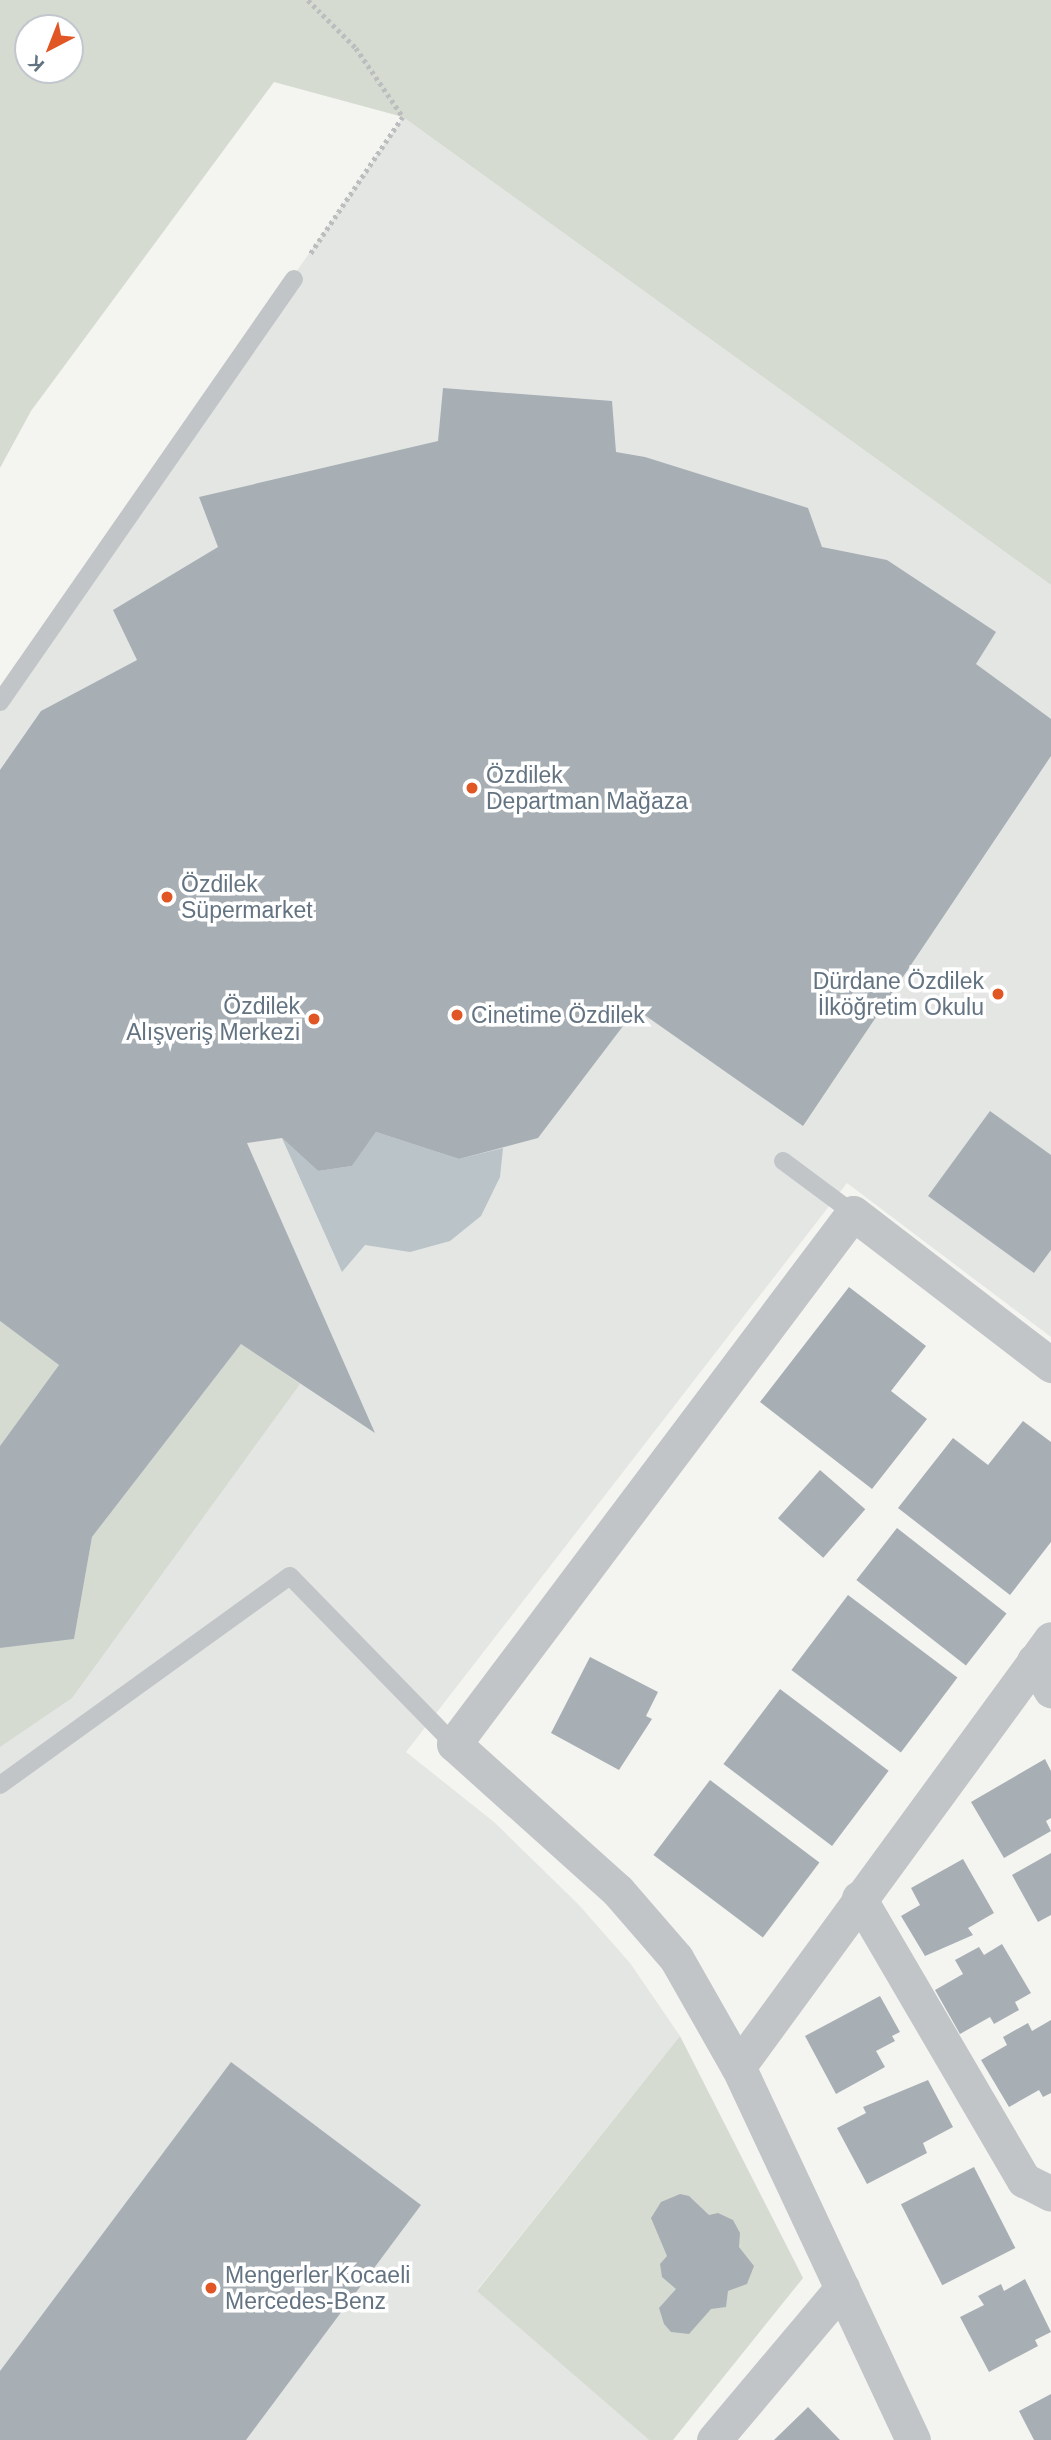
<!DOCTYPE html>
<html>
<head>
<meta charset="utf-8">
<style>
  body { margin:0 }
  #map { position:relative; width:1051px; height:2440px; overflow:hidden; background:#f4f4f0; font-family:Helvetica,sans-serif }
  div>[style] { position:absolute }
  .built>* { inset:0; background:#e4e6e4 }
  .green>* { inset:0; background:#d5dbd1 }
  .water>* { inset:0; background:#b9c3c8 }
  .building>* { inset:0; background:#a7afb5; transform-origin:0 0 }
  .path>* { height:4.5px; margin-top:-2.25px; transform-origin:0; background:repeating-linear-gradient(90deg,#bbbdbf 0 3.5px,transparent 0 7px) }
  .lane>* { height:18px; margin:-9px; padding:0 9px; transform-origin:9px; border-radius:9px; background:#c1c5c8 }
  .street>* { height:35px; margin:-17.5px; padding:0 17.5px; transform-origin:17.5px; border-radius:17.5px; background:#c1c5c8 }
  .dots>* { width:19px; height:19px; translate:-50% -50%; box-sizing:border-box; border:4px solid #fff; border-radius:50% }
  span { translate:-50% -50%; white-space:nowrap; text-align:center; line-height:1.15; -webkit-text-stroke:7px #fff; paint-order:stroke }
  .poi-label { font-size:23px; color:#637381 }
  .left { translate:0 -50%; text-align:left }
  .right { translate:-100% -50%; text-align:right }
  .north { position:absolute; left:14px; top:14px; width:70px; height:70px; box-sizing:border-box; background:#fff; border:2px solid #c1c7cd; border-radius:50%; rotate:222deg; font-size:19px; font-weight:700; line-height:28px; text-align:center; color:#637381 }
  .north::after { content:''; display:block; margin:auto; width:24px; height:32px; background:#e05725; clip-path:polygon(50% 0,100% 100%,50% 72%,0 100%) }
</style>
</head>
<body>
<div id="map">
  <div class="built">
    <div style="clip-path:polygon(403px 117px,1051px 585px,1051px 1337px,847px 1183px,406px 1752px,494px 1822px,578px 1904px,630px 1963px,680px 2036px,477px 2290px,649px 2440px,0 2440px,0 702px)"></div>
  </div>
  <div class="green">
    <div style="clip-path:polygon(evenodd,0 0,1051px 0,1051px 585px,403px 117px,274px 82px,31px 411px,0 468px,0 0,28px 28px,70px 28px,70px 70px,28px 70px,28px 28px)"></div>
    <div style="clip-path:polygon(0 1321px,59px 1365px,0 1446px)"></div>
    <div style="clip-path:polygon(241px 1344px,300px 1384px,72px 1698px,0 1747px,0 1648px,74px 1639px,92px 1537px)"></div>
    <div style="clip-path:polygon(680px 2036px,803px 2278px,673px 2440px,649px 2440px,477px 2291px)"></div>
  </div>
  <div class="water">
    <div style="clip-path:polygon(376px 1132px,459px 1159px,503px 1148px,500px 1177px,481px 1216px,450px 1241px,410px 1252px,365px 1245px,342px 1272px,282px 1138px,318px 1171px,352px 1166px)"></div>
  </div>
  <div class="building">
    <div style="clip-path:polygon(443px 388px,612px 401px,616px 452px,645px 457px,808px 508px,822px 547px,887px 560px,996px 632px,976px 664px,1051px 719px,1051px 756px,803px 1126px,636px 1009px,538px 1138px,459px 1159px,376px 1132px,352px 1166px,318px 1171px,282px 1138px,247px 1143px,375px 1433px,241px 1344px,92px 1537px,74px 1639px,0 1648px,0 1446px,59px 1365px,0 1321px,0 770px,41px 711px,137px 660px,113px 610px,218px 547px,199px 497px,438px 441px)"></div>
    <div style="clip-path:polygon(990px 1111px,1051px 1155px,1051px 1250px,1034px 1273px,928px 1196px)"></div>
    <div style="clip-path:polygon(849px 1287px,926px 1346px,891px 1391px,927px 1419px,872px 1489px,760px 1402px)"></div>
    <div style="clip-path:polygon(1023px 1421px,1051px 1442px,1051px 1542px,1010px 1595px,898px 1508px,953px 1438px,988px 1465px)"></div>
    <div style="left:820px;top:1470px;width:60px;height:64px;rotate:41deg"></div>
    <div style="left:897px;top:1528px;width:139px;height:66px;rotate:38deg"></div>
    <div style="left:848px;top:1595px;width:137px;height:94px;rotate:37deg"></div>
    <div style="clip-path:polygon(590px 1657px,658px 1692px,646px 1716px,652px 1719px,619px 1770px,551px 1733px)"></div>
    <div style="left:780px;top:1689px;width:136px;height:94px;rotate:37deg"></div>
    <div style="clip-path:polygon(1045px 1759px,1051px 1771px,1051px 1818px,1046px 1821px,1051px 1831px,1004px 1858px,971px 1802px)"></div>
    <div style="left:710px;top:1780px;width:137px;height:94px;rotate:37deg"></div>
    <div style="clip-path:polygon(1051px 1853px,1051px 1915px,1038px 1922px,1012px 1875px)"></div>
    <div style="clip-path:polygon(963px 1859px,994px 1913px,968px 1928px,973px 1935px,925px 1956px,901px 1916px,920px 1905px,911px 1888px)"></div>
    <div style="clip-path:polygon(1002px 1944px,1031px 1993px,1015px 2002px,1019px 2010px,994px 2024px,990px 2017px,960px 2034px,935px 1990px,963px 1974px,955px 1960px,979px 1947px,984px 1955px)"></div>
    <div style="clip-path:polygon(880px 1996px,900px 2032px,892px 2036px,895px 2041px,876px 2051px,885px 2067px,836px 2094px,805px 2036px)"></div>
    <div style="clip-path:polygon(1051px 2020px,1051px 2093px,1043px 2097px,1039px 2090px,1009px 2107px,981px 2060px,1007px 2045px,1003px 2037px,1028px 2023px,1032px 2031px)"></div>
    <div style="clip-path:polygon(231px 2062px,421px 2205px,246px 2440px,0 2440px,0 2371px)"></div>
    <div style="clip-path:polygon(928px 2080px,953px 2127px,923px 2143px,927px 2153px,867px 2184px,837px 2128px,866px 2113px,863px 2107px)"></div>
    <div style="left:974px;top:2167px;width:91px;height:82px;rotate:63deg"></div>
    <div style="clip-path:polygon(680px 2194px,689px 2196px,709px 2215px,718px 2213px,733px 2220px,740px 2233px,739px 2247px,754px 2266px,747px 2284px,728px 2291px,726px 2307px,711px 2309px,689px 2334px,671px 2332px,664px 2324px,659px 2308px,676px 2289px,662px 2277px,660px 2264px,667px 2256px,651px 2218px,661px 2202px)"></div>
    <div style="clip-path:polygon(1025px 2279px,1051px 2332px,1035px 2340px,1038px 2346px,989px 2372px,960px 2317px,984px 2305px,978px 2296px,1001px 2284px,1004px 2291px)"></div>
    <div style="clip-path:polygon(1051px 2394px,1051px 2440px,1034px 2440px,1019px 2411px)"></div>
    <div style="clip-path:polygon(808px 2407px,840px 2440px,774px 2440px)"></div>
  </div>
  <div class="path">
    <div style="left:308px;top:0;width:68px;rotate:45deg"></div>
    <div style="left:356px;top:48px;width:83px;rotate:55.7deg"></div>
    <div style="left:403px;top:117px;width:166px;rotate:124deg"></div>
  </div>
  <div class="lane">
    <div style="left:0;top:702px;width:515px;rotate:-55.2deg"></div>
    <div style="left:783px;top:1161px;width:87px;rotate:36.6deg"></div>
    <div style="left:0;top:1785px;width:357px;rotate:-35.8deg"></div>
    <div style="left:290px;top:1576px;width:235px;rotate:45.7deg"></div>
  </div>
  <div class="street">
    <div style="left:1034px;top:1661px;width:34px;rotate:60deg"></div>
    <div style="left:859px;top:1898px;width:327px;rotate:59.7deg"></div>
    <div style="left:1024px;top:2180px;width:30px;rotate:27deg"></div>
    <div style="left:738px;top:2067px;width:530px;rotate:-53.82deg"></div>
    <div style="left:714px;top:2440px;width:199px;rotate:-49.9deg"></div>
    <div style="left:913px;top:2440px;width:412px;rotate:-115.1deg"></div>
    <div style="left:738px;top:2067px;width:125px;rotate:-119.6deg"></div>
    <div style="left:676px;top:1958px;width:89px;rotate:-130.9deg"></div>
    <div style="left:618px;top:1891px;width:220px;rotate:-138.1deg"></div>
    <div style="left:454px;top:1744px;width:664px;rotate:-53.08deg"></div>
    <div style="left:853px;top:1213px;width:250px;rotate:37.5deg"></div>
  </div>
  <div class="dots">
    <div style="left:472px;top:788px;background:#e05725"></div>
    <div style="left:167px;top:897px;background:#e05725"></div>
    <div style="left:998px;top:994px;background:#e05725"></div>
    <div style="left:457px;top:1015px;background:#e05725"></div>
    <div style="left:314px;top:1019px;background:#e05725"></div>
    <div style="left:211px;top:2288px;background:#e05725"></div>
  </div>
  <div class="poi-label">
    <span class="left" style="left:486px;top:788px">Özdilek<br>Departman Mağaza</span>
    <span class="left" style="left:181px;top:897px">Özdilek<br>Süpermarket</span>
    <span class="right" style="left:984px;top:994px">Dürdane Özdilek<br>İlköğretim Okulu</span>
    <span class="right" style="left:300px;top:1019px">Özdilek<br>Alışveriş Merkezi</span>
    <span class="left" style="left:471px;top:1015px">Cinetime Özdilek</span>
    <span class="left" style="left:225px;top:2288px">Mengerler Kocaeli<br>Mercedes-Benz</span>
  </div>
  <div class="north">K</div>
</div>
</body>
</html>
